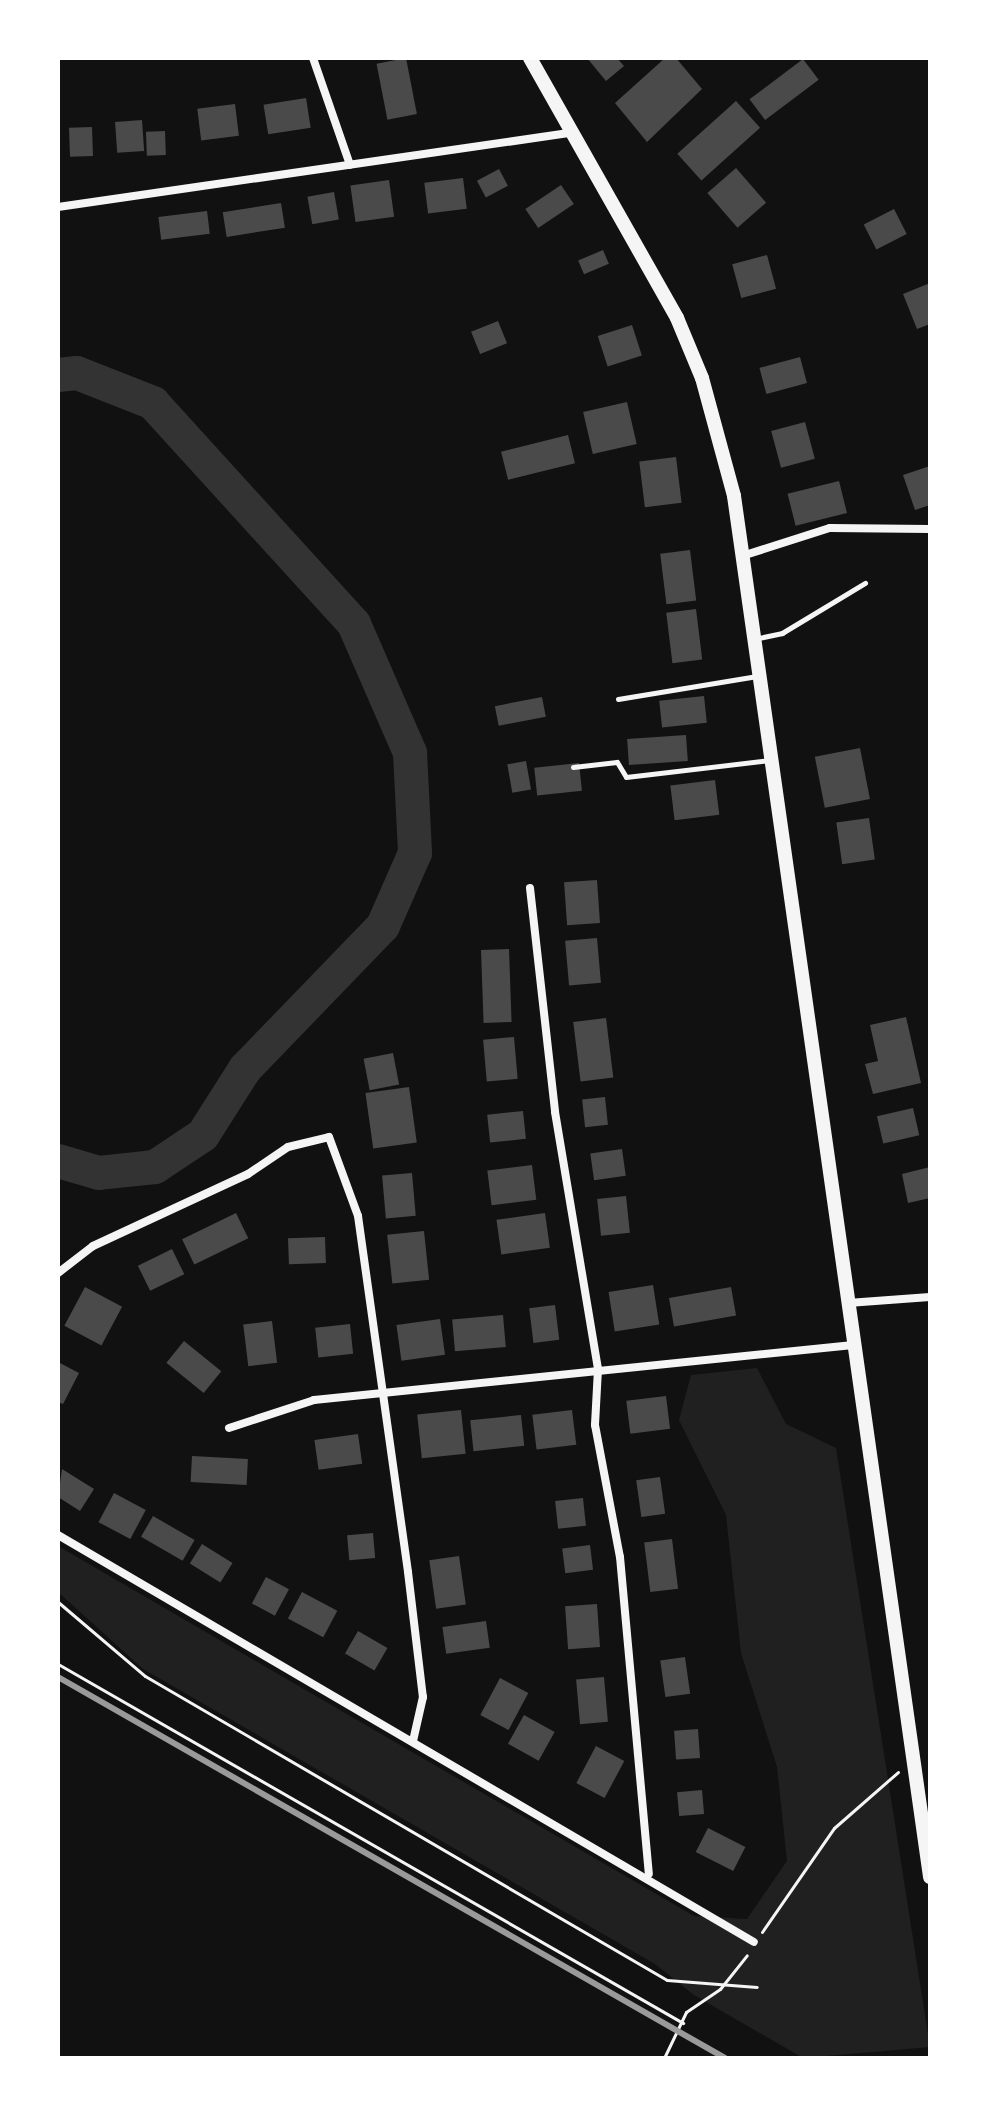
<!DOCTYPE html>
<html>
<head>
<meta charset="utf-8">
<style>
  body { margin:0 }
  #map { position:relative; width:988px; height:2116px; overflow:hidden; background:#111; font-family:Arial,sans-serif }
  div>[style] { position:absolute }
  .green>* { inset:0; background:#202020 }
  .river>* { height:34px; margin:-17px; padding:0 17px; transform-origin:17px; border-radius:17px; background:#333 }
  .building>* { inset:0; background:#4a4a4a; transform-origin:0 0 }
  .path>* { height:3px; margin:-1.5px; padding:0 1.5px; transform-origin:1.5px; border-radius:1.5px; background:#f5f5f5 }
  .service>* { height:5px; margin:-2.5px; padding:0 2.5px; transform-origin:2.5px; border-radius:2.5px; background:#f5f5f5 }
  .minor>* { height:8px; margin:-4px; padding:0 4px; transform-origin:4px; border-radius:4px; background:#f5f5f5 }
  .secondary>* { height:14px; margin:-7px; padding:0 7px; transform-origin:7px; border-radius:7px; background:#f5f5f5 }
  .rail>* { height:6px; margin:-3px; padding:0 3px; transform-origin:3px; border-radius:3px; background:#9a9a9a }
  span { translate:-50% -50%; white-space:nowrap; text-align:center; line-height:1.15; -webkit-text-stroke:7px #fff; paint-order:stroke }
  .frame { position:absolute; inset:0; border:60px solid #fff; pointer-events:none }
</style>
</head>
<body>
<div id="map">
  <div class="green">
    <div style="clip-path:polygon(757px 1368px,786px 1424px,836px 1448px,930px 2047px,803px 2058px,694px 1995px,655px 1964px,143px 1669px,58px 1592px,58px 1546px,694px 1916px,747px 1919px,787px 1861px,777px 1767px,741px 1653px,726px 1515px,679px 1420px,691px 1375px)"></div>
  </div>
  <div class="river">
    <div style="left:58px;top:375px;width:19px;rotate:-6deg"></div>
    <div style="left:77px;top:373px;width:82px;rotate:21.5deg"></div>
    <div style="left:153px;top:403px;width:299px;rotate:47.7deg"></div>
    <div style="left:354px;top:624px;width:141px;rotate:66.5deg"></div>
    <div style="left:410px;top:753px;width:100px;rotate:87.1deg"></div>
    <div style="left:415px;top:853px;width:80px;rotate:113.7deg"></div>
    <div style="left:383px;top:926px;width:199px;rotate:134deg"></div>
    <div style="left:245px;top:1069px;width:78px;rotate:122.5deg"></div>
    <div style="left:203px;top:1135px;width:58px;rotate:146.3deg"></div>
    <div style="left:155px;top:1167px;width:56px;rotate:173.9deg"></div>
    <div style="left:99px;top:1173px;width:43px;rotate:-163.7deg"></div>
  </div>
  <div class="building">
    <div style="left:406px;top:58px;width:57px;height:30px;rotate:79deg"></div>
    <div style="clip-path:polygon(587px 58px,617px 58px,624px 66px,606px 81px)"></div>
    <div style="clip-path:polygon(665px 58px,676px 58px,702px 89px,647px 142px,615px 103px)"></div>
    <div style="left:803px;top:59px;width:26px;height:67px;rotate:53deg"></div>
    <div style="left:306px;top:98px;width:30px;height:43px;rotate:81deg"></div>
    <div style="left:736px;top:101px;width:36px;height:79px;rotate:48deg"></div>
    <div style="left:235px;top:104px;width:32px;height:38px;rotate:83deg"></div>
    <div style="left:142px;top:120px;width:31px;height:27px;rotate:86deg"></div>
    <div style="left:92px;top:127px;width:29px;height:23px;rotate:88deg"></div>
    <div style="left:165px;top:131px;width:24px;height:19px;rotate:88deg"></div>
    <div style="left:736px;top:168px;width:46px;height:38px;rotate:49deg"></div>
    <div style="left:499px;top:169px;width:19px;height:25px;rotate:62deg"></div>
    <div style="left:463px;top:178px;width:31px;height:39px;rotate:83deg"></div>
    <div style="left:389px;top:180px;width:37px;height:39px;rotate:82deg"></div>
    <div style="left:561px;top:185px;width:23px;height:43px;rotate:56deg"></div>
    <div style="left:334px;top:192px;width:28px;height:27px;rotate:80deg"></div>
    <div style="left:281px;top:203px;width:25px;height:59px;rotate:81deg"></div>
    <div style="left:894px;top:209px;width:28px;height:34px;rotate:63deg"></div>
    <div style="left:207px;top:211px;width:23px;height:49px;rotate:83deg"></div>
    <div style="left:603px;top:250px;width:15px;height:27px;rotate:67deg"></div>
    <div style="left:767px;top:255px;width:35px;height:36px;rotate:75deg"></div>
    <div style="clip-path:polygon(930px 283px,930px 324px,917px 329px,903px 294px)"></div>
    <div style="left:498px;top:321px;width:24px;height:29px;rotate:68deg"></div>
    <div style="left:632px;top:325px;width:32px;height:36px;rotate:72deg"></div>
    <div style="left:800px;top:357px;width:27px;height:42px;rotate:75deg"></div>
    <div style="left:627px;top:402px;width:43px;height:45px;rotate:77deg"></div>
    <div style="left:805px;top:422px;width:38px;height:35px;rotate:75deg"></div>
    <div style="left:568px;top:435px;width:29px;height:69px;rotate:76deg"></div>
    <div style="left:676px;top:457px;width:46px;height:37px;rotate:83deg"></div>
    <div style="clip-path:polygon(930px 466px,930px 505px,915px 510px,903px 475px)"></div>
    <div style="left:839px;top:481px;width:33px;height:53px;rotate:76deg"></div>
    <div style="left:690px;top:550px;width:51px;height:30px;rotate:83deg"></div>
    <div style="left:696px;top:609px;width:51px;height:30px;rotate:83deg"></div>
    <div style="left:704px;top:696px;width:27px;height:45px;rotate:84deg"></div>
    <div style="left:542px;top:697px;width:20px;height:48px;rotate:79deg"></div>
    <div style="left:686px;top:735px;width:26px;height:59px;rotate:86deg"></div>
    <div style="left:860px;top:748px;width:52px;height:46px;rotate:79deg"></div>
    <div style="left:526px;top:761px;width:29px;height:19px;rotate:80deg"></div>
    <div style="left:579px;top:763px;width:28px;height:45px;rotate:84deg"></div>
    <div style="left:715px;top:780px;width:35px;height:45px;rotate:83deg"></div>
    <div style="left:869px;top:818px;width:42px;height:33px;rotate:82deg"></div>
    <div style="left:597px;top:880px;width:43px;height:33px;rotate:86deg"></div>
    <div style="left:597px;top:938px;width:45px;height:32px;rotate:85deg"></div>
    <div style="left:509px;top:949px;width:73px;height:28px;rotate:88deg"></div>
    <div style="clip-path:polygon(906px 1017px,921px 1083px,873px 1094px,865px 1064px,878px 1061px,870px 1025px)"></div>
    <div style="left:606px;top:1018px;width:60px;height:33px;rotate:83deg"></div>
    <div style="left:514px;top:1037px;width:42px;height:31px;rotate:85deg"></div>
    <div style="left:393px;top:1053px;width:32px;height:30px;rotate:79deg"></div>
    <div style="left:409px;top:1087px;width:56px;height:44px;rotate:82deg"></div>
    <div style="left:605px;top:1097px;width:28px;height:23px;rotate:84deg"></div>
    <div style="left:913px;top:1108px;width:28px;height:37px;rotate:77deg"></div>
    <div style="left:523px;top:1111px;width:28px;height:36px;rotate:84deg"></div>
    <div style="left:622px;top:1149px;width:27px;height:32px;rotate:82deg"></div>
    <div style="left:532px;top:1165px;width:35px;height:45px;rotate:83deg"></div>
    <div style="clip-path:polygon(930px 1167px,930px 1198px,908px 1203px,902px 1174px)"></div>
    <div style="left:412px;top:1173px;width:43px;height:30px;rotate:85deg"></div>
    <div style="left:626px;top:1196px;width:37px;height:29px;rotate:84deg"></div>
    <div style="left:236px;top:1213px;width:28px;height:60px;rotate:64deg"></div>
    <div style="left:545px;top:1213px;width:35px;height:49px;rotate:82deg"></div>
    <div style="left:424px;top:1231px;width:49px;height:37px;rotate:84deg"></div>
    <div style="left:325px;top:1237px;width:26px;height:37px;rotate:88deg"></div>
    <div style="left:172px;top:1249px;width:28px;height:38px;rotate:64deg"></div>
    <div style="left:653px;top:1285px;width:40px;height:45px;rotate:81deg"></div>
    <div style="left:85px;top:1287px;width:42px;height:44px;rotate:28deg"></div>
    <div style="left:731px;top:1287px;width:29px;height:63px;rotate:80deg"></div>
    <div style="left:555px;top:1305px;width:35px;height:26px;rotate:83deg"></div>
    <div style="left:503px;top:1315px;width:32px;height:51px;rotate:85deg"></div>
    <div style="left:440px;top:1319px;width:36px;height:44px;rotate:82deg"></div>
    <div style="left:272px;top:1321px;width:42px;height:29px;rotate:83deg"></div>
    <div style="left:350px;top:1324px;width:30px;height:35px;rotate:84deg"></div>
    <div style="left:184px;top:1341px;width:48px;height:28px;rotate:39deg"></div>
    <div style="clip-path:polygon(58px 1362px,79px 1373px,63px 1404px,58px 1402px)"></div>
    <div style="left:666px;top:1396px;width:33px;height:40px;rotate:83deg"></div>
    <div style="left:461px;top:1410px;width:44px;height:44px;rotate:84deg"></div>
    <div style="left:572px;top:1410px;width:35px;height:40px;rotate:83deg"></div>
    <div style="left:521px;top:1415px;width:31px;height:51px;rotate:84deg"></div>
    <div style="left:358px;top:1434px;width:30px;height:44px;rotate:82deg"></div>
    <div style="left:192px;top:1456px;width:56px;height:26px;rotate:3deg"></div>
    <div style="clip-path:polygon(62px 1469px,94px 1489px,80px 1511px,58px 1497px)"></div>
    <div style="left:660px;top:1477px;width:37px;height:24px;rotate:82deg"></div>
    <div style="left:114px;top:1493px;width:36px;height:33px;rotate:28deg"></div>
    <div style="left:583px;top:1498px;width:28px;height:28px;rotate:84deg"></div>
    <div style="left:153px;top:1516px;width:48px;height:24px;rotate:30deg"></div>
    <div style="left:373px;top:1533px;width:25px;height:26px;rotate:85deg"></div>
    <div style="left:672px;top:1539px;width:50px;height:28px;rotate:83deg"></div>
    <div style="left:202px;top:1544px;width:36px;height:23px;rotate:32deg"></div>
    <div style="left:590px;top:1545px;width:25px;height:28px;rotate:83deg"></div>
    <div style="left:459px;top:1556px;width:49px;height:30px;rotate:82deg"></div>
    <div style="left:266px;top:1577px;width:26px;height:30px;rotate:28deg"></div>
    <div style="left:302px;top:1592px;width:40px;height:30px;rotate:28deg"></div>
    <div style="left:597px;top:1604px;width:43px;height:32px;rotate:86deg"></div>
    <div style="left:486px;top:1621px;width:27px;height:44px;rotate:82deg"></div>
    <div style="left:358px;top:1631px;width:34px;height:26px;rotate:30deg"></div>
    <div style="left:685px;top:1657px;width:37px;height:25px;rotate:82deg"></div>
    <div style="left:604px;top:1677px;width:45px;height:28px;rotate:85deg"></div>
    <div style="left:500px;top:1678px;width:32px;height:42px;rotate:28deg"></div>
    <div style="left:524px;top:1715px;width:35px;height:33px;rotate:29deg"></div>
    <div style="left:698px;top:1729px;width:29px;height:24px;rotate:86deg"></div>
    <div style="left:596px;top:1746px;width:32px;height:42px;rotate:28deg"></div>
    <div style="left:702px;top:1790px;width:24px;height:25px;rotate:85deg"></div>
    <div style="left:708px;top:1828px;width:42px;height:27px;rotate:27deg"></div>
  </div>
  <div class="path">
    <div style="left:58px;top:1602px;width:114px;rotate:40.4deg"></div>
    <div style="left:145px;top:1676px;width:604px;rotate:30.22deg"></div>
    <div style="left:667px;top:1980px;width:90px;rotate:4.4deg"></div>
    <div style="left:58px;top:1664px;width:721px;rotate:29.87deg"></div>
    <div style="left:762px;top:1932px;width:126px;rotate:-55.3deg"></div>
    <div style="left:834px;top:1828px;width:85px;rotate:-41.2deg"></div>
    <div style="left:664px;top:2058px;width:51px;rotate:-64.4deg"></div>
    <div style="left:686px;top:2012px;width:41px;rotate:-34.1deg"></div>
    <div style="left:720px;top:1989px;width:43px;rotate:-51.5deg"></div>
  </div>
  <div class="service">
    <div style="left:754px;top:639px;width:29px;rotate:-12deg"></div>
    <div style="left:782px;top:633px;width:97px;rotate:-31.1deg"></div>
    <div style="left:618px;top:699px;width:141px;rotate:-9.4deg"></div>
    <div style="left:573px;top:767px;width:44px;rotate:-6.5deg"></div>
    <div style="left:617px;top:762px;width:17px;rotate:59deg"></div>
    <div style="left:626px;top:777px;width:145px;rotate:-6.7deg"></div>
  </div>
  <div class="minor">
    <div style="left:313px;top:58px;width:113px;rotate:70.9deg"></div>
    <div style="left:58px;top:207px;width:516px;rotate:-8.24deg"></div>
    <div style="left:742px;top:556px;width:92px;rotate:-17.7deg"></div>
    <div style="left:830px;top:528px;width:100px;rotate:0.6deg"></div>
    <div style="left:530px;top:888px;width:225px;rotate:83.6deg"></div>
    <div style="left:555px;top:1112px;width:261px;rotate:80.5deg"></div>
    <div style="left:598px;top:1369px;width:56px;rotate:93.1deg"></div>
    <div style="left:595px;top:1425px;width:134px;rotate:79.3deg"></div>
    <div style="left:620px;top:1557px;width:318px;rotate:84.8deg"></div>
    <div style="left:58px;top:1273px;width:44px;rotate:-37.6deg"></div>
    <div style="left:93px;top:1246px;width:171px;rotate:-24.9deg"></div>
    <div style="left:248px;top:1174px;width:48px;rotate:-34deg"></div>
    <div style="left:288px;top:1147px;width:42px;rotate:-13.7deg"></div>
    <div style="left:329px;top:1137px;width:84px;rotate:69.8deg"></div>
    <div style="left:358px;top:1216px;width:359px;rotate:82deg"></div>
    <div style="left:408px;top:1572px;width:126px;rotate:83.2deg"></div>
    <div style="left:423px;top:1697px;width:45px;rotate:102.8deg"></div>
    <div style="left:848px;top:1303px;width:82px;rotate:-4.2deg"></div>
    <div style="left:229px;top:1428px;width:89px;rotate:-18.2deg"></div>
    <div style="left:314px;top:1400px;width:542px;rotate:-5.83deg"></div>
    <div style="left:58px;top:1535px;width:806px;rotate:30.32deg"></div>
  </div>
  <div class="secondary">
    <div style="left:530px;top:58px;width:299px;rotate:60.5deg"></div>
    <div style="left:677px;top:318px;width:65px;rotate:67.4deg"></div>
    <div style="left:702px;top:378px;width:122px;rotate:74.8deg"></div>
    <div style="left:734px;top:496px;width:1395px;rotate:81.92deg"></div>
  </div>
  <div class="rail">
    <div style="left:58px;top:1677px;width:768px;rotate:29.74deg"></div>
  </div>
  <div class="frame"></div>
</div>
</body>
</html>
